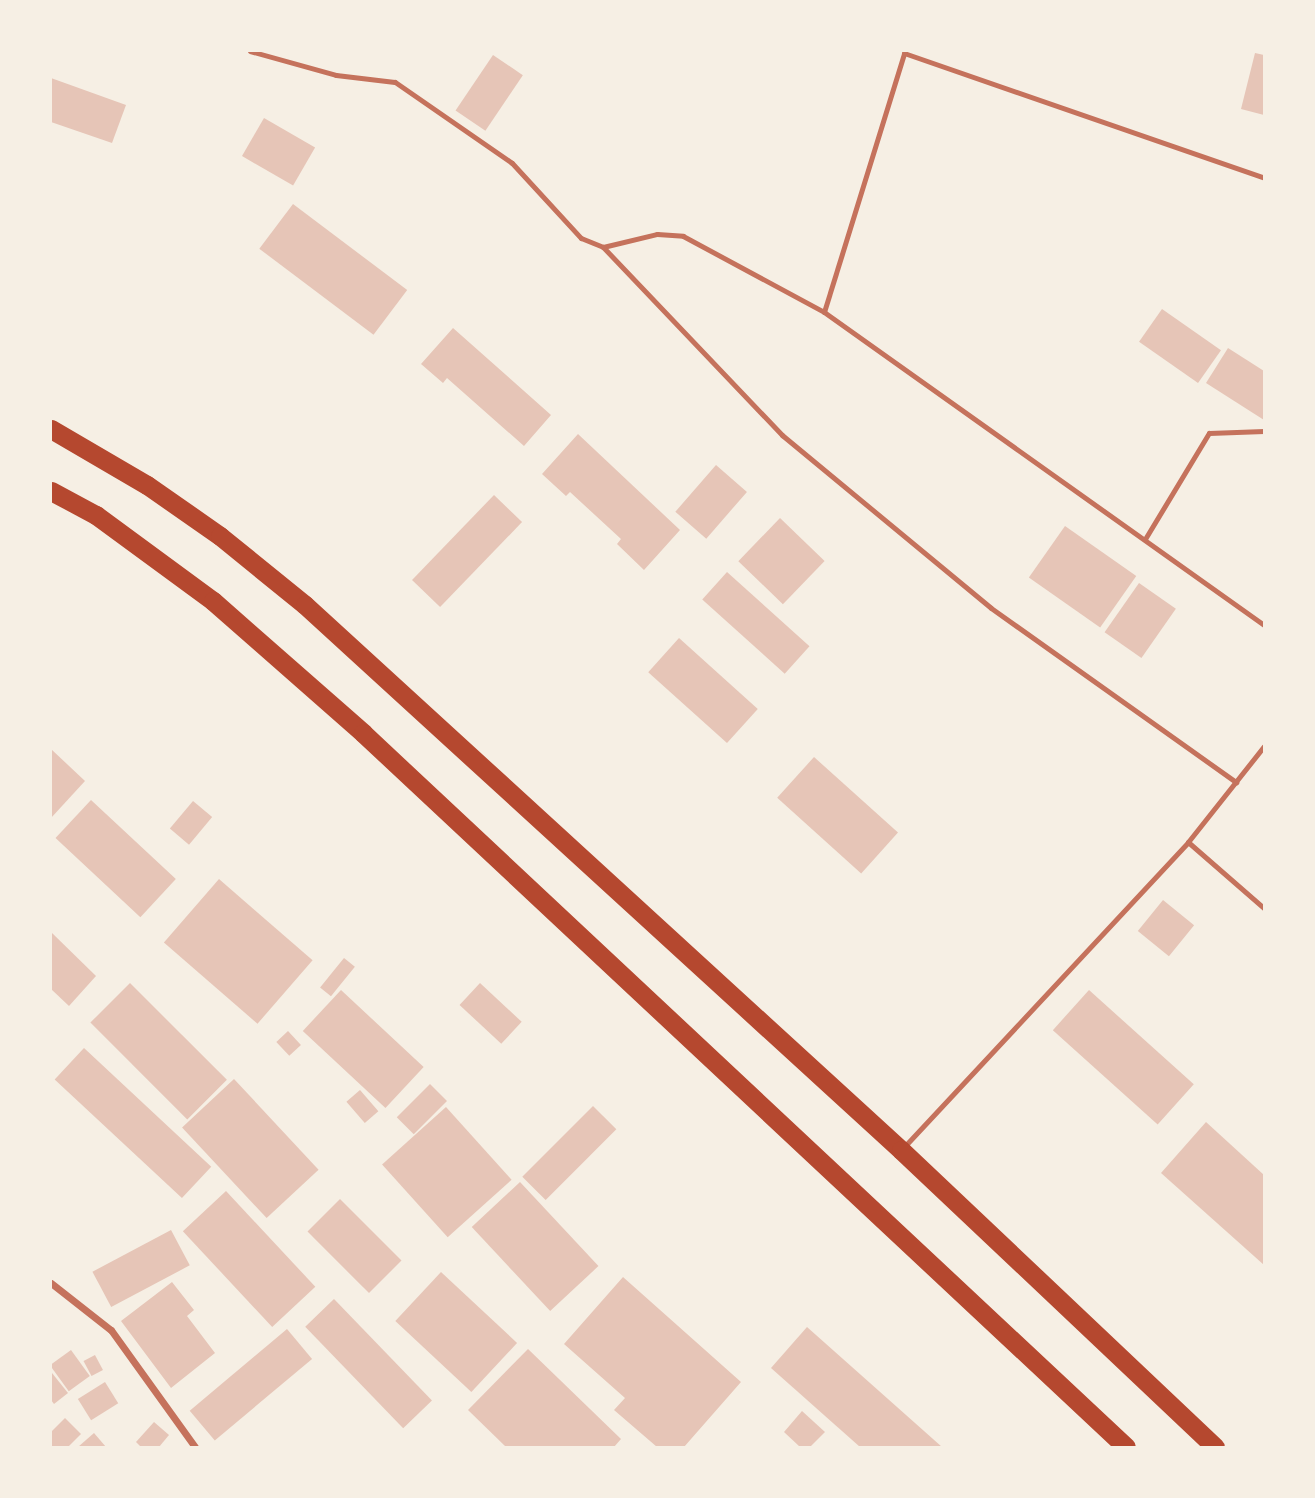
<!DOCTYPE html>
<html>
<head>
<meta charset="utf-8">
<style>
  body { margin:0 }
  #map { position:relative; width:1315px; height:1498px; overflow:hidden; background:#f6efe4; font-family:"Space Grotesk",sans-serif }
  div>[style] { position:absolute }
  .building>* { inset:0; background:#e6c5b7; transform-origin:0 0 }
  .service>* { height:5px; margin:-2.5px; padding:0 2.5px; transform-origin:2.5px; border-radius:2.5px; background:#c5725c }
  .minor>* { height:7px; margin:-3.5px; padding:0 3.5px; transform-origin:3.5px; border-radius:3.5px; background:#c5725c }
  .trunk>* { height:19px; margin:-9.5px; padding:0 9.5px; transform-origin:9.5px; border-radius:9.5px; background:#b5482f }
  span { translate:-50% -50%; white-space:nowrap; text-align:center; line-height:1.15; -webkit-text-stroke:5px #f6efe4; paint-order:stroke }
  .frame { position:absolute; inset:0; border:52px solid #f6efe4; pointer-events:none }
</style>
</head>
<body>
<div id="map">
  <div class="building">
    <div style="clip-path:polygon(1255px 53px,1264px 55px,1264px 115px,1241px 109px)"></div>
    <div style="left:493px;top:55px;width:36px;height:67px;rotate:34deg"></div>
    <div style="clip-path:polygon(51px 78px,126px 105px,112px 143px,51px 122px)"></div>
    <div style="left:264px;top:118px;width:59px;height:44px;rotate:30deg"></div>
    <div style="left:293px;top:204px;width:143px;height:56px;rotate:37deg"></div>
    <div style="left:1162px;top:309px;width:72px;height:40px;rotate:35deg"></div>
    <div style="clip-path:polygon(453px 328px,551px 415px,524px 446px,447px 378px,443px 383px,421px 364px)"></div>
    <div style="clip-path:polygon(1228px 348px,1264px 371px,1264px 420px,1206px 383px)"></div>
    <div style="clip-path:polygon(578px 434px,680px 530px,644px 570px,617px 544px,621px 539px,570px 492px,566px 496px,542px 474px)"></div>
    <div style="left:716px;top:465px;width:41px;height:62px;rotate:41deg"></div>
    <div style="left:494px;top:495px;width:39px;height:118px;rotate:44deg"></div>
    <div style="left:780px;top:518px;width:62px;height:60px;rotate:44deg"></div>
    <div style="left:1065px;top:526px;width:87px;height:63px;rotate:35deg"></div>
    <div style="left:727px;top:572px;width:111px;height:37px;rotate:42deg"></div>
    <div style="left:1139px;top:583px;width:45px;height:60px;rotate:35deg"></div>
    <div style="left:679px;top:638px;width:106px;height:46px;rotate:42deg"></div>
    <div style="clip-path:polygon(51px 749px,85px 781px,51px 818px)"></div>
    <div style="left:814px;top:757px;width:113px;height:55px;rotate:42deg"></div>
    <div style="left:91px;top:800px;width:116px;height:52px;rotate:43deg"></div>
    <div style="left:193px;top:801px;width:25px;height:36px;rotate:40deg"></div>
    <div style="left:219px;top:879px;width:124px;height:84px;rotate:41deg"></div>
    <div style="left:1163px;top:900px;width:40px;height:40px;rotate:39deg"></div>
    <div style="clip-path:polygon(51px 932px,96px 976px,69px 1006px,51px 989px)"></div>
    <div style="left:344px;top:958px;width:14px;height:38px;rotate:39deg"></div>
    <div style="left:130px;top:983px;width:137px;height:56px;rotate:45deg"></div>
    <div style="left:480px;top:983px;width:57px;height:30px;rotate:43deg"></div>
    <div style="left:341px;top:990px;width:113px;height:56px;rotate:43deg"></div>
    <div style="left:1089px;top:990px;width:141px;height:54px;rotate:42deg"></div>
    <div style="left:288px;top:1031px;width:19px;height:16px;rotate:47deg"></div>
    <div style="left:84px;top:1048px;width:174px;height:43px;rotate:43deg"></div>
    <div style="left:234px;top:1079px;width:124px;height:71px;rotate:47deg"></div>
    <div style="left:430px;top:1084px;width:24px;height:47px;rotate:45deg"></div>
    <div style="left:360px;top:1090px;width:28px;height:18px;rotate:49deg"></div>
    <div style="left:593px;top:1106px;width:33px;height:100px;rotate:45deg"></div>
    <div style="left:446px;top:1107px;width:98px;height:86px;rotate:48deg"></div>
    <div style="clip-path:polygon(1206px 1122px,1264px 1175px,1264px 1265px,1161px 1173px)"></div>
    <div style="left:520px;top:1182px;width:115px;height:66px;rotate:47deg"></div>
    <div style="left:226px;top:1191px;width:131px;height:59px;rotate:47deg"></div>
    <div style="left:340px;top:1199px;width:87px;height:46px;rotate:45deg"></div>
    <div style="left:171px;top:1230px;width:40px;height:89px;rotate:62deg"></div>
    <div style="left:441px;top:1272px;width:104px;height:67px;rotate:43deg"></div>
    <div style="clip-path:polygon(623px 1277px,741px 1382px,684px 1447px,657px 1447px,614px 1410px,625px 1398px,564px 1344px)"></div>
    <div style="clip-path:polygon(172px 1282px,194px 1310px,187px 1316px,215px 1353px,171px 1388px,121px 1321px)"></div>
    <div style="left:334px;top:1299px;width:141px;height:40px;rotate:46deg"></div>
    <div style="clip-path:polygon(807px 1327px,942px 1447px,860px 1447px,771px 1368px)"></div>
    <div style="left:287px;top:1329px;width:39px;height:127px;rotate:50deg"></div>
    <div style="clip-path:polygon(528px 1349px,621px 1439px,614px 1447px,506px 1447px,468px 1410px)"></div>
    <div style="left:71px;top:1350px;width:32px;height:26px;rotate:54deg"></div>
    <div style="left:95px;top:1355px;width:17px;height:13px;rotate:62deg"></div>
    <div style="clip-path:polygon(52px 1373px,68px 1393px,54px 1404px,51px 1400px)"></div>
    <div style="left:105px;top:1382px;width:25px;height:32px;rotate:58deg"></div>
    <div style="clip-path:polygon(802px 1411px,825px 1432px,810px 1447px,800px 1447px,784px 1432px)"></div>
    <div style="clip-path:polygon(65px 1418px,81px 1434px,68px 1447px,51px 1447px,51px 1432px)"></div>
    <div style="clip-path:polygon(154px 1422px,169px 1435px,159px 1447px,141px 1447px,136px 1442px)"></div>
    <div style="clip-path:polygon(94px 1433px,106px 1447px,78px 1447px)"></div>
  </div>
  <div class="service">
    <div style="left:250px;top:51px;width:89px;rotate:15.6deg"></div>
    <div style="left:336px;top:75px;width:59px;rotate:6.8deg"></div>
    <div style="left:395px;top:82px;width:142px;rotate:34.7deg"></div>
    <div style="left:512px;top:163px;width:102px;rotate:47.4deg"></div>
    <div style="left:581px;top:238px;width:24px;rotate:22deg"></div>
    <div style="left:603px;top:247px;width:56px;rotate:-13.5deg"></div>
    <div style="left:657px;top:234px;width:26px;rotate:4deg"></div>
    <div style="left:683px;top:236px;width:160px;rotate:28.3deg"></div>
    <div style="left:824px;top:312px;width:540px;rotate:35.43deg"></div>
    <div style="left:904px;top:53px;width:381px;rotate:19.1deg"></div>
    <div style="left:603px;top:247px;width:260px;rotate:46.4deg"></div>
    <div style="left:782px;top:435px;width:271px;rotate:39.6deg"></div>
    <div style="left:991px;top:608px;width:301px;rotate:35.4deg"></div>
    <div style="left:824px;top:312px;width:273px;rotate:-72.8deg"></div>
    <div style="left:1145px;top:539px;width:124px;rotate:-58.9deg"></div>
    <div style="left:1209px;top:433px;width:55px;rotate:-2.1deg"></div>
    <div style="left:1188px;top:842px;width:101px;rotate:41deg"></div>
    <div style="left:903px;top:1148px;width:418px;rotate:-47deg"></div>
    <div style="left:1188px;top:842px;width:122px;rotate:-51.6deg"></div>
  </div>
  <div class="minor">
    <div style="left:51px;top:1283px;width:76px;rotate:38.1deg"></div>
    <div style="left:111px;top:1330px;width:144px;rotate:54.3deg"></div>
  </div>
  <div class="trunk">
    <div style="left:51px;top:429px;width:111px;rotate:30.3deg"></div>
    <div style="left:147px;top:485px;width:89px;rotate:34.9deg"></div>
    <div style="left:220px;top:536px;width:109px;rotate:39.1deg"></div>
    <div style="left:305px;top:605px;width:808px;rotate:42.44deg"></div>
    <div style="left:901px;top:1150px;width:432px;rotate:43.4deg"></div>
    <div style="left:51px;top:491px;width:51px;rotate:28.1deg"></div>
    <div style="left:96px;top:515px;width:145px;rotate:36.3deg"></div>
    <div style="left:213px;top:601px;width:200px;rotate:41.3deg"></div>
    <div style="left:363px;top:733px;width:1045px;rotate:43.1deg"></div>
  </div>
  <div class="frame"></div>
</div>
</body>
</html>
